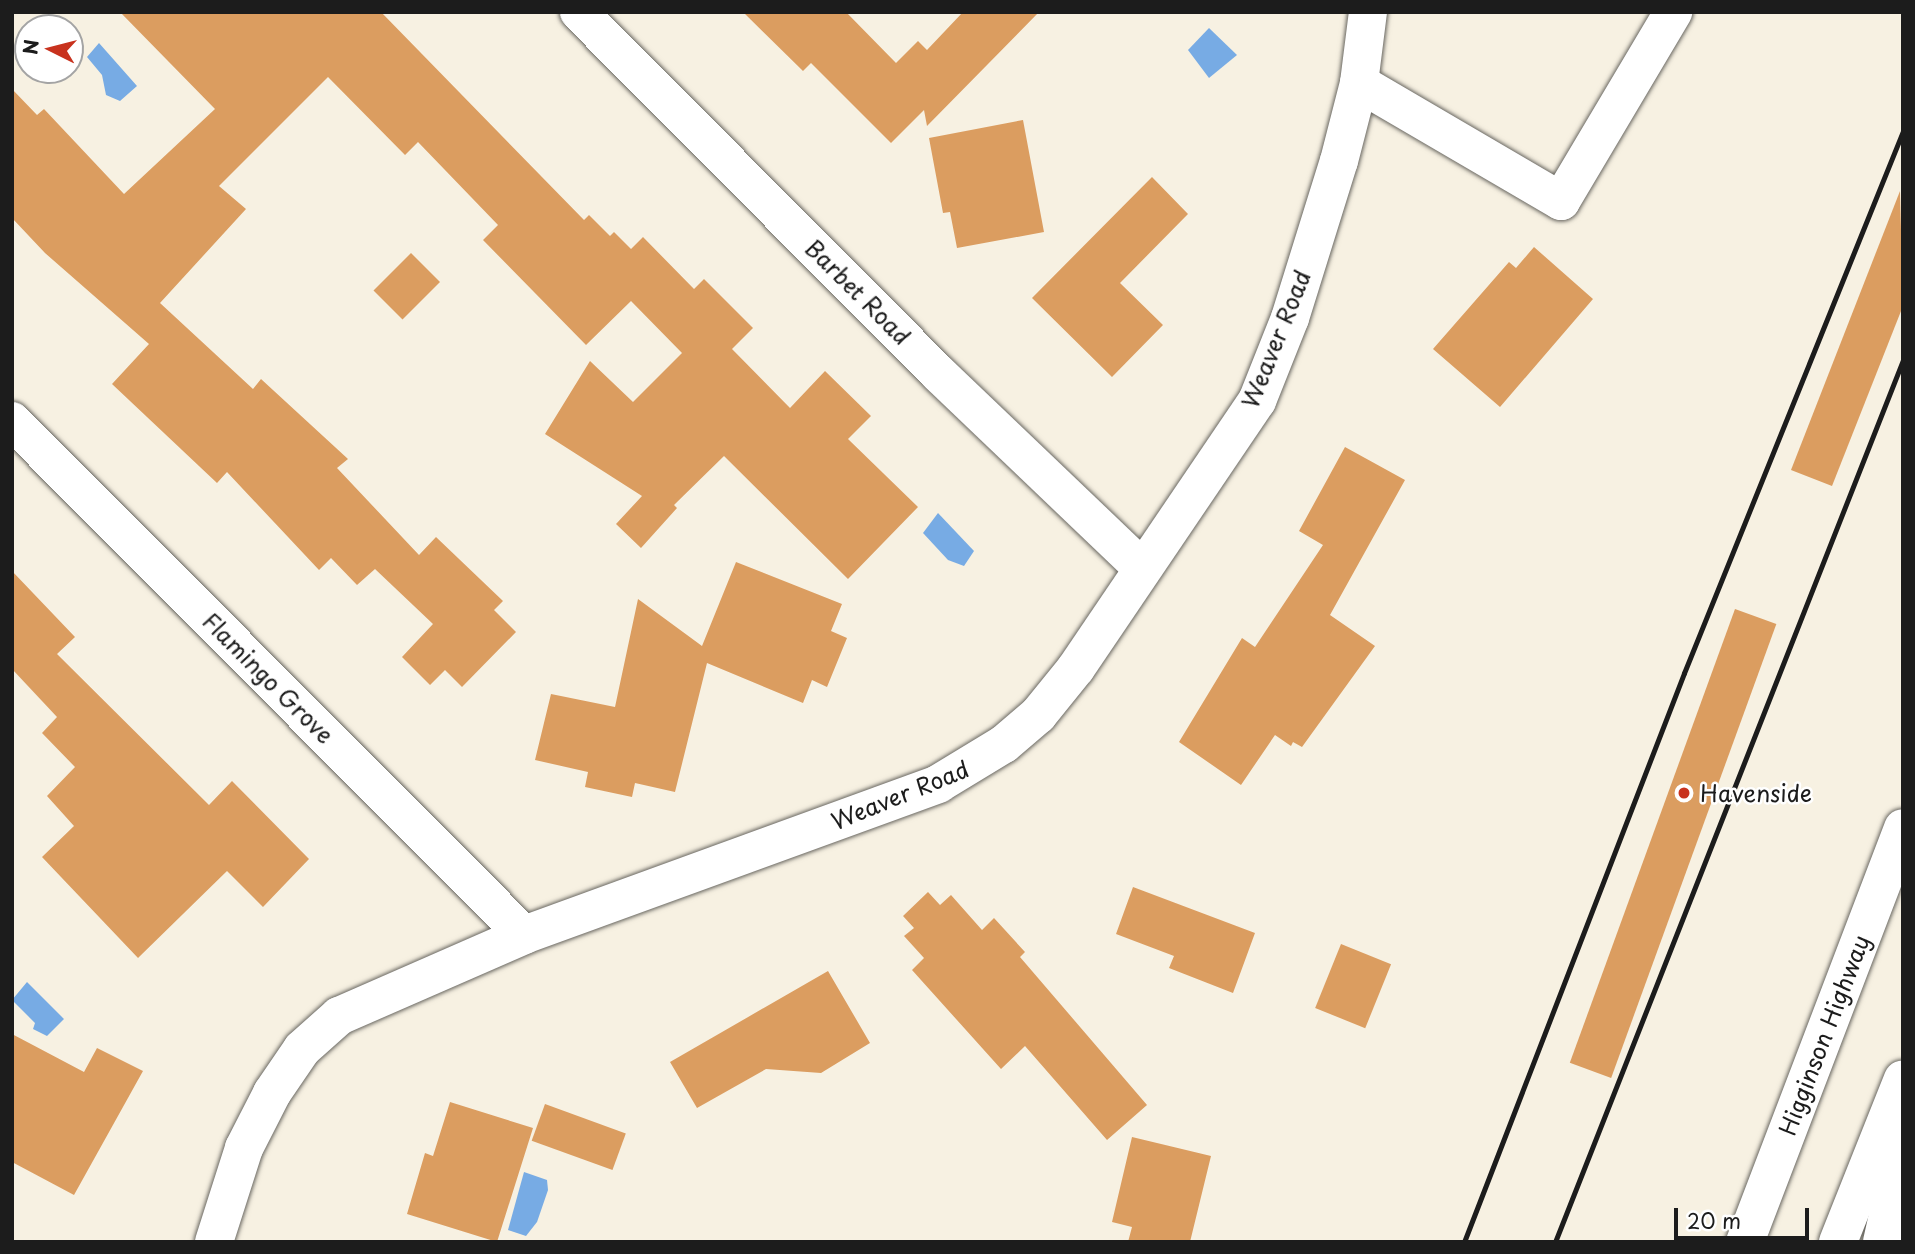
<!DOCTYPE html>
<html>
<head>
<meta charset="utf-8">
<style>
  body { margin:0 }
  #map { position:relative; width:1915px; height:1254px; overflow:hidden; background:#f7f1e2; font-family:"Playpen Sans",sans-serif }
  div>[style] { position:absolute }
  .water>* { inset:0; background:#77abe4 }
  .building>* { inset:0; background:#db9d60; transform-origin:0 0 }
  .roads { filter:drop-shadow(0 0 2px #696761) drop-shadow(0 0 2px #696761) }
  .minor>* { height:38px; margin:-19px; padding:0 19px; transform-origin:19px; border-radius:19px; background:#fff }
  .highway>* { height:38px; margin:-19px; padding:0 19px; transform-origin:19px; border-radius:19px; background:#fff }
  .rail>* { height:5px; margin:-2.5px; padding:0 2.5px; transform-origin:2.5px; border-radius:2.5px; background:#1c1c1c }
  .dots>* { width:19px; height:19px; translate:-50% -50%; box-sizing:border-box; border:4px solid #fff; border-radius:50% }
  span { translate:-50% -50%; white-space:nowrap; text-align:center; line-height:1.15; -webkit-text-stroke:5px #fff; paint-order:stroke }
  .street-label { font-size:23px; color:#1c1c1c }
  .poi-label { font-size:23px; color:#1c1c1c }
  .left { translate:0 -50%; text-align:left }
  .frame { position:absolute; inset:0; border:14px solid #1c1c1c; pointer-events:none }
  .north { position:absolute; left:14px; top:14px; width:70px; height:70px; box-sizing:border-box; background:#fff; border:2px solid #a4a4a4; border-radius:50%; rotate:276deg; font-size:19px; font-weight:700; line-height:28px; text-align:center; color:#1c1c1c }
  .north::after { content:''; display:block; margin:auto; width:24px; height:32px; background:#c8321e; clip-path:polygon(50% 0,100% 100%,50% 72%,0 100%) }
  .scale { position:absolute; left:1674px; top:1208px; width:135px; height:32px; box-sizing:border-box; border:4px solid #1c1c1c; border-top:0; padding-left:9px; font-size:21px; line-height:24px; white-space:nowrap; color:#1c1c1c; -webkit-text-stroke:5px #fff; paint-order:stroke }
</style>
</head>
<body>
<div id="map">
  <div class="water">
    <div style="clip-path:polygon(1209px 28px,1237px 55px,1209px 78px,1188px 50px)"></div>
    <div style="clip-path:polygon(99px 43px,137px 86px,120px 101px,106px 95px,102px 75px,87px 57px)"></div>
    <div style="clip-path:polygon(938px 513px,974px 551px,964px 566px,948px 560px,923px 533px)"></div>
    <div style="clip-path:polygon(27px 982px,64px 1019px,47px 1036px,33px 1029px,35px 1023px,12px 1000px)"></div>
    <div style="clip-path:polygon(524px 1172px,547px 1180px,548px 1190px,537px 1222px,526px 1236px,508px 1230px)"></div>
  </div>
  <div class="building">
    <div style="clip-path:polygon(120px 12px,381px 12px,584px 220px,589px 215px,610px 236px,614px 232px,631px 249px,643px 237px,694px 289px,704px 279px,753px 328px,732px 349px,790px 408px,825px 371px,871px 416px,848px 439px,918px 507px,848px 579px,724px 456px,674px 505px,677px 508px,641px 548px,616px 524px,642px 496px,545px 434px,590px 361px,633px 402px,682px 353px,631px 301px,586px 345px,483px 240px,498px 225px,418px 142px,405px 155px,328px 77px,219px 186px,246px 209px,160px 303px,253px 389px,261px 379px,348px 459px,337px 468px,419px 555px,436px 537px,503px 601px,494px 610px,516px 632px,462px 687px,445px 670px,430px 685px,402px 657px,433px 624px,375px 569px,357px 585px,331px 558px,319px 570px,227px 472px,217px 483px,112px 384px,149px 344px,45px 253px,12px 218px,12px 89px,37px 115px,44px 109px,124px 194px,215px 109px)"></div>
    <div style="clip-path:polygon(743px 12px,846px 12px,896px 63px,918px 41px,927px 50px,963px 12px,1039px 12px,927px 126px,924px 110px,891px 143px,811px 63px,803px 71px)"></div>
    <div style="clip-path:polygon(1023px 120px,1044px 232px,957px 248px,950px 212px,943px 213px,929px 138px)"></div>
    <div style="clip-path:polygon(1152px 177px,1188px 214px,1120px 283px,1163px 325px,1112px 377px,1032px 298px)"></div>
    <div style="clip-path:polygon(1900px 191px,1903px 306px,1832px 486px,1791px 470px)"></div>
    <div style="clip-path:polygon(1534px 247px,1593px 299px,1500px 407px,1433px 349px,1509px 262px,1516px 268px)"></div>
    <div style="left:411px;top:253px;width:41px;height:53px;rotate:45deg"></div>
    <div style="clip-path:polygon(1345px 447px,1405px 480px,1330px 615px,1375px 646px,1302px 747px,1293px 742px,1291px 746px,1275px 735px,1241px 785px,1179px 742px,1242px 638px,1255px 647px,1323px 545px,1299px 531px)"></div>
    <div style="clip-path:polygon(736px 562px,842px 604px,831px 631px,847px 638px,827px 687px,812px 680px,803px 703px,707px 663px,675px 792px,635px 783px,632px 797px,585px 787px,588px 772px,535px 760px,551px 694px,615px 707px,638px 599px,702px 646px)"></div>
    <div style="clip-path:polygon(12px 571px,75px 637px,57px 654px,209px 805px,232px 781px,309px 859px,263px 907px,227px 871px,138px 958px,42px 857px,74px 826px,47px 796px,75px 767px,42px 733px,57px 717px,12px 669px)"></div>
    <div style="left:1735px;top:609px;width:44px;height:483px;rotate:20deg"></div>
    <div style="clip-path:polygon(1133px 887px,1255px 933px,1233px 993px,1169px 968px,1174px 956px,1116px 934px)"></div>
    <div style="clip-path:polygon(928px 892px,940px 905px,951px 895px,982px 930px,994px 918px,1025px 952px,1020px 957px,1147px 1105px,1107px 1140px,1025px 1046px,1001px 1069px,912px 970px,924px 958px,904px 936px,914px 928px,903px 916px)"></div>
    <div style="left:1341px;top:944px;width:54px;height:69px;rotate:22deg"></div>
    <div style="clip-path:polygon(828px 971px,870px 1043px,821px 1073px,766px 1069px,697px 1108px,670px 1062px)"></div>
    <div style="clip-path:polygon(12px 1034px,84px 1072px,97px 1048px,143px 1071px,74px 1195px,12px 1162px)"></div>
    <div style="clip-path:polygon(450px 1102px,533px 1128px,497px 1242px,407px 1214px,425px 1153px,433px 1156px)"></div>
    <div style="left:545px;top:1104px;width:86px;height:39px;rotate:20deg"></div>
    <div style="clip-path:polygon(1132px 1137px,1211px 1156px,1190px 1242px,1128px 1242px,1132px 1227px,1112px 1222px)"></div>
  </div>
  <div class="roads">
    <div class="minor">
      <div style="left:579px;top:12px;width:511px;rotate:45.16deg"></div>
      <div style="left:939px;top:374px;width:279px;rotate:43.7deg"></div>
      <div style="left:1359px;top:83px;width:234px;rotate:30.3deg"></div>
      <div style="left:1561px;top:201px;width:220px;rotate:-59.3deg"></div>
      <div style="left:12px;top:421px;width:725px;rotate:45.11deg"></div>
      <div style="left:214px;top:1242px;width:99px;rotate:-72.3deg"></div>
      <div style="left:244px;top:1148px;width:62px;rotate:-63deg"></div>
      <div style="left:272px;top:1093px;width:53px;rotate:-55.7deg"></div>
      <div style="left:302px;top:1049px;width:50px;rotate:-41.7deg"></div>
      <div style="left:339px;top:1016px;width:202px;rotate:-23.6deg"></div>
      <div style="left:524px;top:935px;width:441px;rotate:-20deg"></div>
      <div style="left:938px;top:784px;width:77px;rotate:-31.2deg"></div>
      <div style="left:1004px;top:744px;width:45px;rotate:-40.5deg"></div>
      <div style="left:1038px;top:715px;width:60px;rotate:-51deg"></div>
      <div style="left:1076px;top:668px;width:323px;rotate:-55.9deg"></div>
      <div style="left:1257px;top:401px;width:89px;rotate:-68.3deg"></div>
      <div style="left:1290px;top:318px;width:164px;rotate:-72.7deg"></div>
      <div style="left:1339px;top:161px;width:81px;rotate:-75.6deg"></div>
      <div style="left:1359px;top:83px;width:72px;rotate:-82.8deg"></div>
    </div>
    <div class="highway">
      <div style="left:1745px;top:1242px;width:443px;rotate:-69.1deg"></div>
      <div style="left:1838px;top:1242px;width:175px;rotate:-68.3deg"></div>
      <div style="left:1882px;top:1242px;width:95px;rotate:-77.3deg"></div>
    </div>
  </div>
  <div class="rail">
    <div style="left:1464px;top:1242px;width:610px;rotate:-68.86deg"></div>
    <div style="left:1684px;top:673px;width:585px;rotate:-68deg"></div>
    <div style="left:1555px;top:1242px;width:948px;rotate:-68.47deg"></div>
  </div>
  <div class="dots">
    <div style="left:1684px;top:793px;background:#c8321e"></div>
  </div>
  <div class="street-label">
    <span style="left:858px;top:292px;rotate:45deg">Barbet Road</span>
    <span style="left:1276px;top:339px;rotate:-68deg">Weaver Road</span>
    <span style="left:268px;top:678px;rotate:45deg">Flamingo Grove</span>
    <span style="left:900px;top:795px;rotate:-22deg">Weaver Road</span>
    <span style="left:1824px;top:1035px;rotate:-69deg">Higginson Highway</span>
  </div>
  <div class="poi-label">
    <span class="left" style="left:1700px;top:793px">Havenside</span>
  </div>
  <div class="frame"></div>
  <div class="north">N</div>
  <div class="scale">20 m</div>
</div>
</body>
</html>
